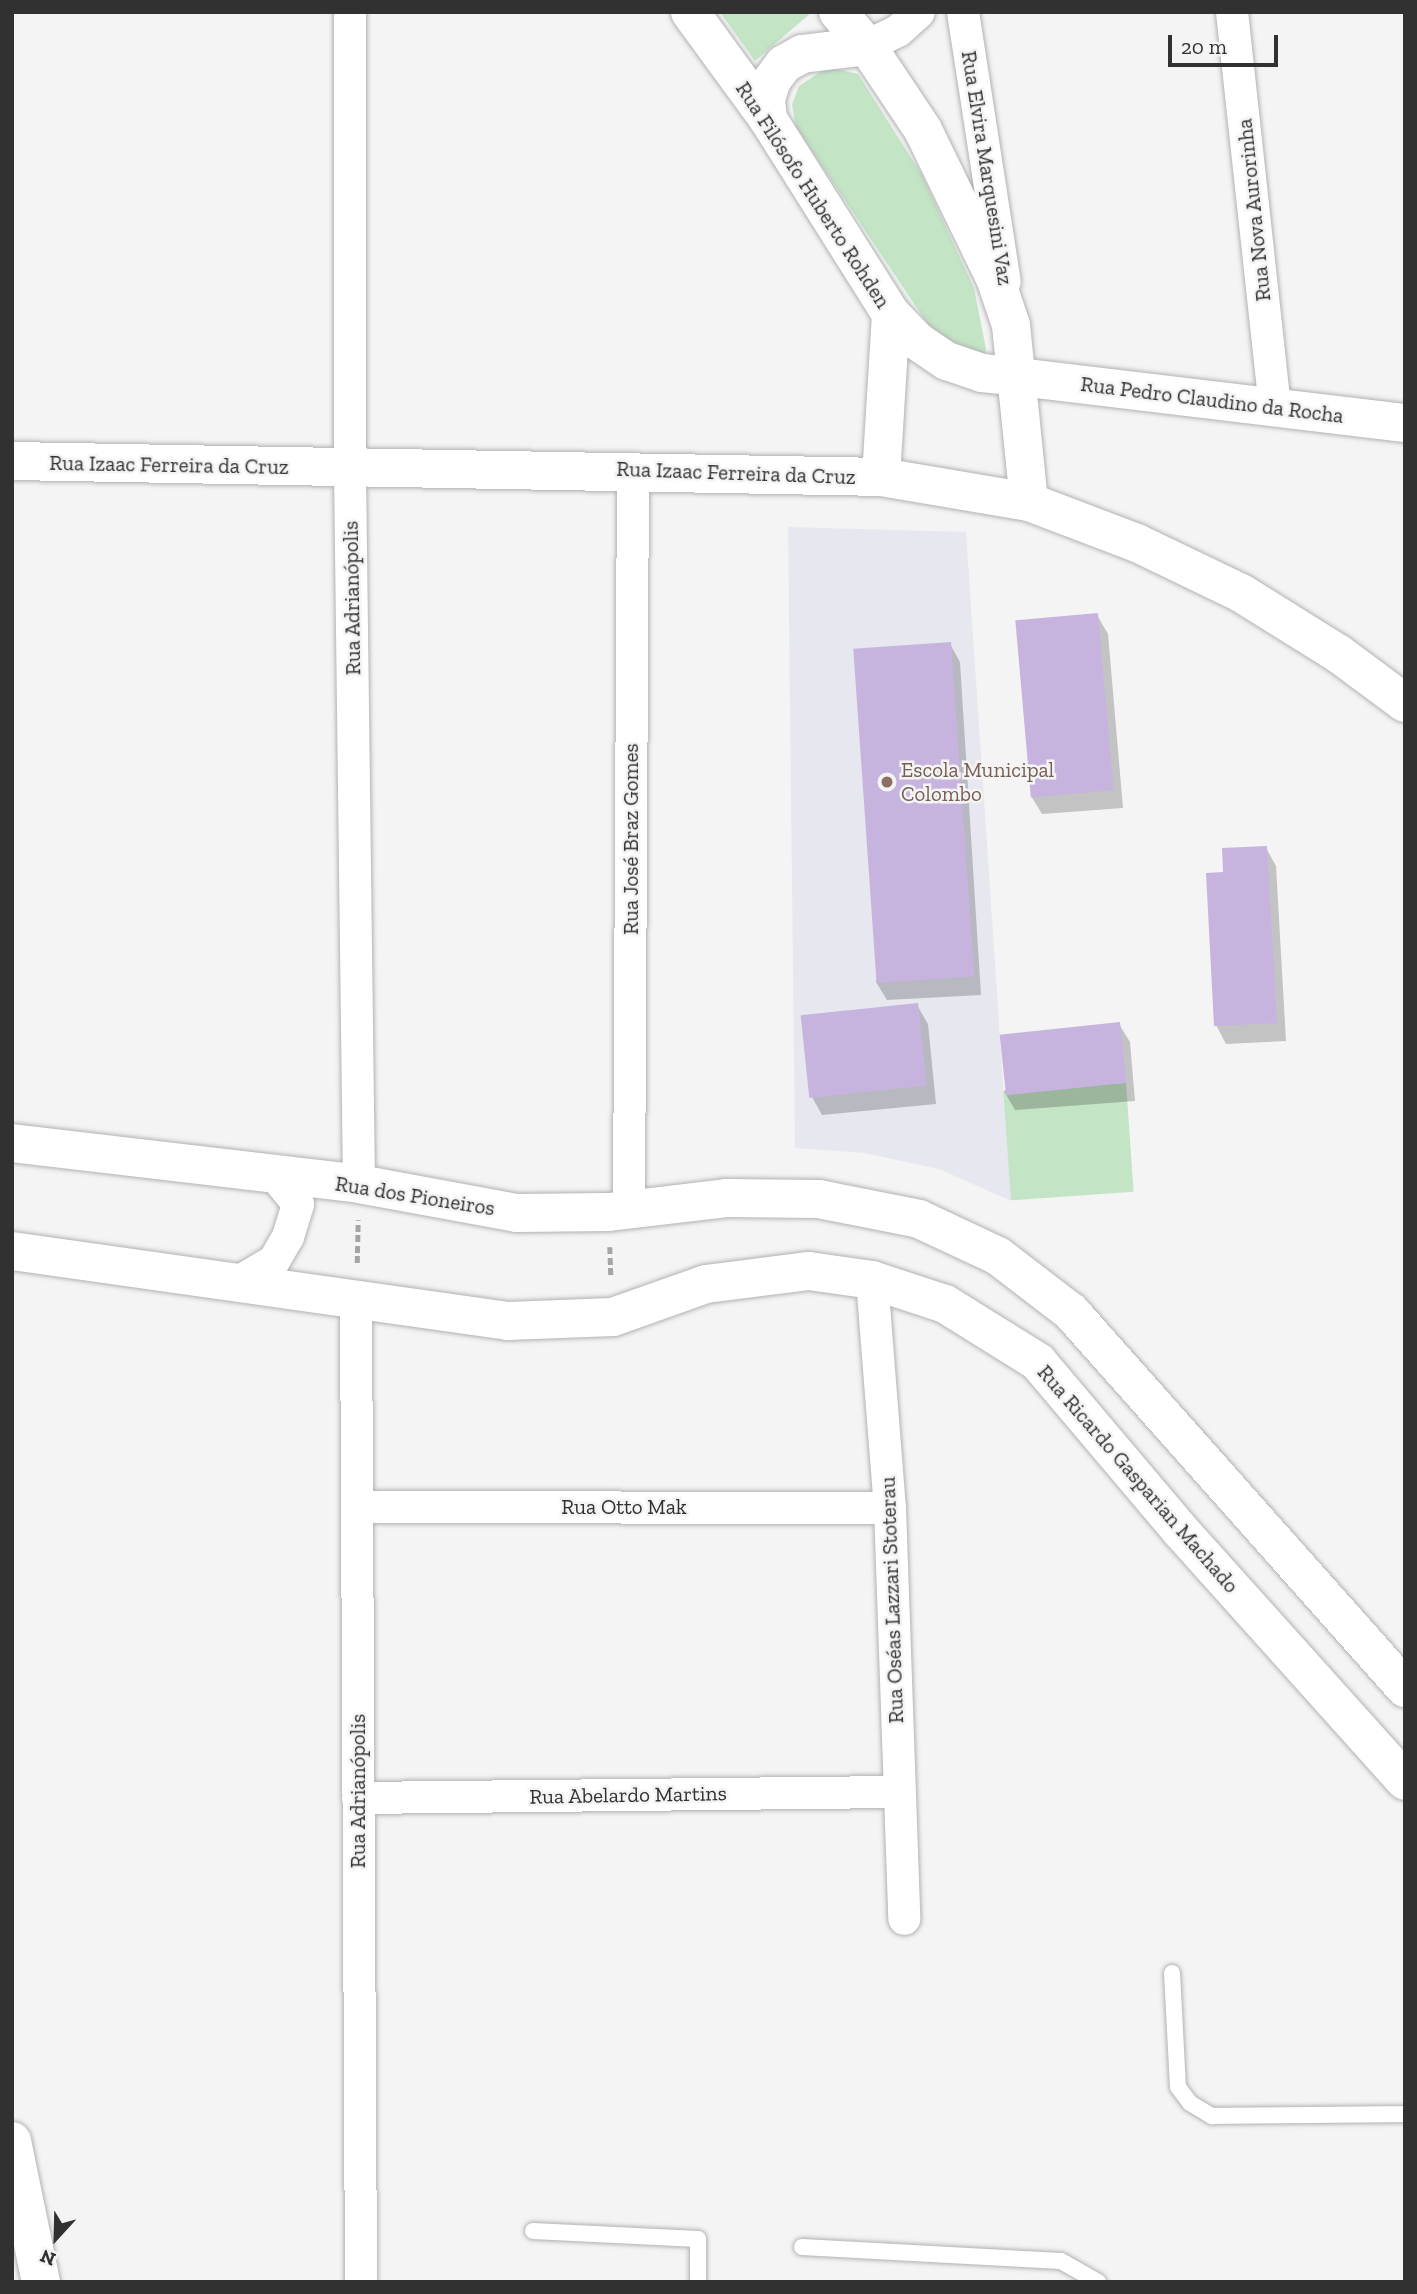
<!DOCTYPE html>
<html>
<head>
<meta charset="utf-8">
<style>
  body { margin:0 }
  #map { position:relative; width:1417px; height:2294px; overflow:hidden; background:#f4f4f5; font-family:"Zilla Slab",serif }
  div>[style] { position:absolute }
  .built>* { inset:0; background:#e7e7f0 }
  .green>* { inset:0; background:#c3e4c5; transform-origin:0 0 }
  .shadow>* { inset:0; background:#0003 }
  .building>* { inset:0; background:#c6b4df; transform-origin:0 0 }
  .path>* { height:4.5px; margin-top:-2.25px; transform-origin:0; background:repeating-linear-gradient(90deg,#a4a4a5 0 7px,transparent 0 10.5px) }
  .roads { filter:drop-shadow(0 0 2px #b2b2b3) drop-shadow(0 0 2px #b2b2b3) }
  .service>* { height:16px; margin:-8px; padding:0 8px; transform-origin:8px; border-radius:8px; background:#fff }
  .minor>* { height:32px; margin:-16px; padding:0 16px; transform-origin:16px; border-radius:16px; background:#fff }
  .tertiary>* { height:38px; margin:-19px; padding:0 19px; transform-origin:19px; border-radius:19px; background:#fff }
  .secondary>* { height:38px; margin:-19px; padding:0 19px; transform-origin:19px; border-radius:19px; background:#fff }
  .dots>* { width:19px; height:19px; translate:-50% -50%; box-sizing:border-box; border:4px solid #f4f4f5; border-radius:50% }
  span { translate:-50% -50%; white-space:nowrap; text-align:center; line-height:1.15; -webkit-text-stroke:5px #f4f4f5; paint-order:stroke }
  .street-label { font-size:21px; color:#313132 }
  .education-label { font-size:21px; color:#785e54 }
  .left { translate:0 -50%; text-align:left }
  .frame { position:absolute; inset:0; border:14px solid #313132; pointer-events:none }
  .north { position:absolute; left:21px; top:2203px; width:70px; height:70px; -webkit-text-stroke:5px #f4f4f5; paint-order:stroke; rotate:202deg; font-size:19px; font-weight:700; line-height:28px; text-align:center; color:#313132 }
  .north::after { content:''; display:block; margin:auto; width:24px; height:32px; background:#313132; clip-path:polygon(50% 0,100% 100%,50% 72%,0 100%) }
  .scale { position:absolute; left:1168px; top:35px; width:110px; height:32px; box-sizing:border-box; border:4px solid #313132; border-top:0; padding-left:9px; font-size:21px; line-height:24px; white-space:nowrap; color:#313132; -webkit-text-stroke:5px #f4f4f5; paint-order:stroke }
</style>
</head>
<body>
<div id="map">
  <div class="built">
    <div style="clip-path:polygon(788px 527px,966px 532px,1011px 1201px,939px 1169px,864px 1153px,795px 1148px)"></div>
  </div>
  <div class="green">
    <div style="clip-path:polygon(720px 12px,812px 12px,755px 61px)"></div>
    <div style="clip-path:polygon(828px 67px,858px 74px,922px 175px,974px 288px,986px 349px,981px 364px,949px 356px,796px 127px,792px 104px,799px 86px)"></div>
    <div style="left:1126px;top:1083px;width:109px;height:123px;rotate:86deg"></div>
  </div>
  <div class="shadow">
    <div style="clip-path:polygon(1097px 615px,1108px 634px,1123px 808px,1042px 814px,1031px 796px)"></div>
    <div style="clip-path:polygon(950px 644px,960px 662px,981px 995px,887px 1000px,876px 982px)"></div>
    <div style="clip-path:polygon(1266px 848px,1276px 866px,1286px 1041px,1226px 1044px,1216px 1025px,1225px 873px)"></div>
    <div style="clip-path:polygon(917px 1005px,928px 1024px,936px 1104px,822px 1115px,812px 1097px)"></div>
    <div style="clip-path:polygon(1119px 1024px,1130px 1042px,1135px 1101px,1015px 1110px,1004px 1091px)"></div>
  </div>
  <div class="building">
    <div style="left:1098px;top:613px;width:178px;height:83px;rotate:85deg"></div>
    <div style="left:951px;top:642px;width:335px;height:98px;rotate:86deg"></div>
    <div style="clip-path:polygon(1267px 846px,1277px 1023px,1214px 1026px,1206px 873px,1223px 872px,1222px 848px)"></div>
    <div style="left:918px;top:1003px;width:83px;height:118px;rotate:84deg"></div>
    <div style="left:1120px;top:1022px;width:61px;height:121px;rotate:84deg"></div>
  </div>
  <div class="path">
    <div style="left:610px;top:1247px;width:30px;rotate:88deg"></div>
    <div style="left:357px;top:1263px;width:43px;rotate:-88.7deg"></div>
  </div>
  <div class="roads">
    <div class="service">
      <div style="left:1172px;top:1973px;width:114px;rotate:87deg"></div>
      <div style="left:1178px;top:2087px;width:20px;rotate:53deg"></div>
      <div style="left:1190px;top:2103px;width:26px;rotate:31deg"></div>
      <div style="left:1212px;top:2116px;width:193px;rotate:-0.6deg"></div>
      <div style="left:533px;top:2231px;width:165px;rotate:2.8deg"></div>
      <div style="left:698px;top:2239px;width:43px;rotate:90deg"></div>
      <div style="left:802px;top:2247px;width:259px;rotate:3.1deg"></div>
      <div style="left:1061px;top:2261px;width:43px;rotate:29.6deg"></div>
    </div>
    <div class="minor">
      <div style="left:350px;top:12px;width:458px;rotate:90deg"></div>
      <div style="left:350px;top:470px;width:714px;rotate:89.28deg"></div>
      <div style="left:963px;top:12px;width:273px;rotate:81.2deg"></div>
      <div style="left:1232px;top:12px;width:398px;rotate:83.8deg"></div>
      <div style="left:867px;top:46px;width:34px;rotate:-26deg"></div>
      <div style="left:898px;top:31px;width:28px;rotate:-42deg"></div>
      <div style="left:629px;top:1208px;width:738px;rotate:-89.69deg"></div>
      <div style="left:872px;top:1280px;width:229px;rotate:85.5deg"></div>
      <div style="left:890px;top:1508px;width:411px;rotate:88deg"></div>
      <div style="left:235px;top:1284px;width:45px;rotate:-30.5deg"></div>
      <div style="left:274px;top:1261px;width:28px;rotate:-60deg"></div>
      <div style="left:288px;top:1237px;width:34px;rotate:-73deg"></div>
      <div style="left:298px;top:1204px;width:38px;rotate:-129deg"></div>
      <div style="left:356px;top:1299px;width:983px;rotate:89.71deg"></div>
      <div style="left:357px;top:1507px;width:533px;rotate:0.11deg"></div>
      <div style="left:358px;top:1798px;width:540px;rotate:-0.64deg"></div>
    </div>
    <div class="tertiary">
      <div style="left:1019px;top:377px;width:389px;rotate:6.8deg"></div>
      <div style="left:12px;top:1143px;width:349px;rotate:6.7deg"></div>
      <div style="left:359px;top:1184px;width:161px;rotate:10.4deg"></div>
      <div style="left:517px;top:1213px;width:92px;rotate:-0.6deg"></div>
      <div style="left:609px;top:1212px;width:118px;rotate:-6.8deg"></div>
      <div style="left:726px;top:1198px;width:93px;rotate:0.6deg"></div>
      <div style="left:819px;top:1199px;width:102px;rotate:11.3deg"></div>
      <div style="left:919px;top:1219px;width:87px;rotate:25.1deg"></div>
      <div style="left:998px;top:1256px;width:92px;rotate:37.5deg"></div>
      <div style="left:1071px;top:1312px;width:503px;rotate:48.39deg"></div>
      <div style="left:12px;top:1251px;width:501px;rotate:8.03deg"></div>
      <div style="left:508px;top:1321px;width:105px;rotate:-2.2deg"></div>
      <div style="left:613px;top:1317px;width:99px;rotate:-19.5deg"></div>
      <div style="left:706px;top:1284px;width:104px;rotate:-7.2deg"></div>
      <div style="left:809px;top:1271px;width:64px;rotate:8.1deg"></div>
      <div style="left:872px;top:1280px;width:77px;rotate:18.2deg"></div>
      <div style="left:945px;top:1304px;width:110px;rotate:31.9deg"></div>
      <div style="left:1038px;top:1362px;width:220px;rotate:49.8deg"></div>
      <div style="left:1180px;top:1530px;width:337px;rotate:48.1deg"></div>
      <div style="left:12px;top:2141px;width:144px;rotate:78.4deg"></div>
    </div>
    <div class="secondary">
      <div style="left:690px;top:12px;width:132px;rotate:53.9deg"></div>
      <div style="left:768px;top:119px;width:231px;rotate:57.8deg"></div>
      <div style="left:891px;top:314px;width:163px;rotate:93.5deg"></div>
      <div style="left:838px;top:12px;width:45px;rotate:49.5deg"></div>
      <div style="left:867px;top:46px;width:101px;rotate:56.3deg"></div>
      <div style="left:923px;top:130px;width:165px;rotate:64.1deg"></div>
      <div style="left:995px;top:278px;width:50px;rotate:71.2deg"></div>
      <div style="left:1011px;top:325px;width:178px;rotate:84.2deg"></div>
      <div style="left:768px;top:119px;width:20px;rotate:-96deg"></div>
      <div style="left:766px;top:99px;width:20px;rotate:-72deg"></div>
      <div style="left:772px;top:80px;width:20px;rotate:-53deg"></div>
      <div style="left:784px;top:64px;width:21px;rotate:-29deg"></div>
      <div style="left:802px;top:54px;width:65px;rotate:-7deg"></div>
      <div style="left:891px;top:314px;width:37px;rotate:46deg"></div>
      <div style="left:917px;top:341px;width:36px;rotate:34deg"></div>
      <div style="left:947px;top:361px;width:37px;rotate:19deg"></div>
      <div style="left:982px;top:373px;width:37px;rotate:6deg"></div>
      <div style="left:12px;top:461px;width:869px;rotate:1.05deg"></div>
      <div style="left:881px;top:477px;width:150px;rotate:9.6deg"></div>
      <div style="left:1029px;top:502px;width:116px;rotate:20.8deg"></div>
      <div style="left:1137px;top:543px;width:115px;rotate:25.7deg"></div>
      <div style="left:1241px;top:593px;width:115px;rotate:31.9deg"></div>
      <div style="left:1339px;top:654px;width:82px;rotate:36.6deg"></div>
    </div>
  </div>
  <div class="dots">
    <div style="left:887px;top:782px;background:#8d6e63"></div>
  </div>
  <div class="street-label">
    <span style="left:987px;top:168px;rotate:81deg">Rua Elvira Marquesini Vaz</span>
    <span style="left:813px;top:195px;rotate:57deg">Rua Filósofo Huberto Rohden</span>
    <span style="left:1254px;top:210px;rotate:-96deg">Rua Nova Aurorinha</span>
    <span style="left:1212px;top:400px;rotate:7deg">Rua Pedro Claudino da Rocha</span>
    <span style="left:169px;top:465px;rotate:1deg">Rua Izaac Ferreira da Cruz</span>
    <span style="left:736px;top:473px;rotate:2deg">Rua Izaac Ferreira da Cruz</span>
    <span style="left:352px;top:598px;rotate:-91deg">Rua Adrianópolis</span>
    <span style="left:631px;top:839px;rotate:-90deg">Rua José Braz Gomes</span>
    <span style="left:415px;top:1196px;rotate:9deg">Rua dos Pioneiros</span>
    <span style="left:1138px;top:1479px;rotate:49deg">Rua Ricardo Gasparian Machado</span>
    <span style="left:624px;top:1507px">Rua Otto Mak</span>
    <span style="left:892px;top:1600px;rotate:-92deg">Rua Oséas Lazzari Stoterau</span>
    <span style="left:358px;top:1791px;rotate:-90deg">Rua Adrianópolis</span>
    <span style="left:628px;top:1795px;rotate:-1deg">Rua Abelardo Martins</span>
  </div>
  <div class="education-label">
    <span class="left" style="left:901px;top:782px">Escola Municipal<br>Colombo</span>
  </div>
  <div class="frame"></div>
  <div class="north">N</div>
  <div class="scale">20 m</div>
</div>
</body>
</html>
